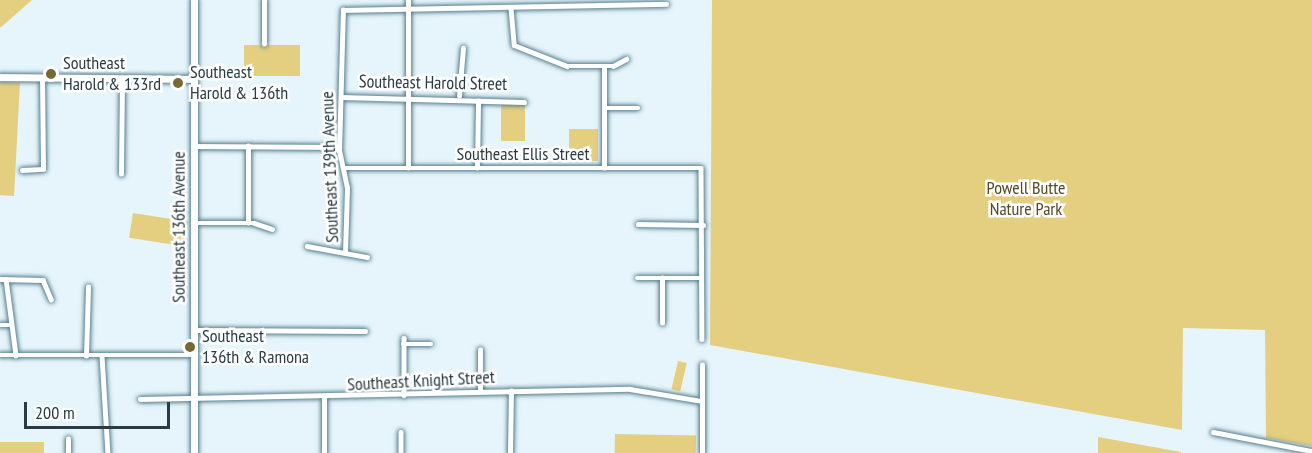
<!DOCTYPE html>
<html>
<head>
<meta charset="utf-8">
<style>
  body { margin:0 }
  #map { position:relative; width:1312px; height:453px; overflow:hidden; background:#e5f5fb; font-family:"PT Sans Narrow",sans-serif }
  div>[style] { position:absolute }
  .green>* { inset:0; background:#e4cf81; transform-origin:0 0 }
  .roads { filter:drop-shadow(0 0 2px #577f8d) drop-shadow(0 0 2px #577f8d) }
  .street>* { height:4.5px; margin:-2.25px; padding:0 2.25px; transform-origin:2.25px; border-radius:2.25px; background:#fff }
  .secondary>* { height:7px; margin:-3.5px; padding:0 3.5px; transform-origin:3.5px; border-radius:3.5px; background:#fff }
  .dots>* { width:16px; height:16px; translate:-50% -50%; box-sizing:border-box; border:3px solid #fff; border-radius:50% }
  span { translate:-50% -50%; white-space:nowrap; text-align:center; line-height:1.15; -webkit-text-stroke:5px #fff; paint-order:stroke }
  .poi-label { font-size:18px; color:#2a3c41 }
  .left { translate:0 -50%; text-align:left }
  .street-label { font-size:18px; color:#2a3c41 }
  .park-label { font-size:18px; color:#534923 }
  .scale { position:absolute; left:24px; top:402px; width:146px; height:27px; box-sizing:border-box; border:3px solid #2a3c41; border-top:0; padding-left:8px; font-size:18px; line-height:21px; white-space:nowrap; color:#2a3c41; -webkit-text-stroke:4px #fff; paint-order:stroke }
</style>
</head>
<body>
<div id="map">
  <div class="green">
    <div style="clip-path:polygon(0 0,32px 0,0 28px)"></div>
    <div style="clip-path:polygon(712px 0,1312px 0,1312px 446px,1266px 438px,1265px 330px,1183px 328px,1182px 430px,710px 345px)"></div>
    <div style="left:300px;top:45px;width:31px;height:56px;rotate:90deg"></div>
    <div style="left:0;top:82px;width:20px;height:113px;rotate:3deg"></div>
    <div style="left:501px;top:104px;width:24px;height:37px"></div>
    <div style="left:569px;top:129px;width:29px;height:32px"></div>
    <div style="left:133px;top:213px;width:56px;height:25px;rotate:9deg"></div>
    <div style="left:678px;top:361px;width:9px;height:29px;rotate:13deg"></div>
    <div style="left:615px;top:434px;width:81px;height:19px;rotate:1deg"></div>
    <div style="clip-path:polygon(1098px 437px,1181px 452px,1181px 453px,1098px 453px)"></div>
    <div style="left:0;top:442px;width:44px;height:11px"></div>
  </div>
  <div class="roads">
    <div class="street">
      <div style="left:511px;top:8px;width:37px;rotate:85deg"></div>
      <div style="left:514px;top:45px;width:57px;rotate:21.6deg"></div>
      <div style="left:567px;top:66px;width:46px"></div>
      <div style="left:613px;top:66px;width:15px;rotate:-28deg"></div>
      <div style="left:264px;top:44px;width:44px;rotate:-90deg"></div>
      <div style="left:459px;top:96px;width:48px;rotate:-85.2deg"></div>
      <div style="left:341px;top:97px;width:183px;rotate:1.6deg"></div>
      <div style="left:604px;top:108px;width:34px"></div>
      <div style="left:194px;top:146px;width:145px;rotate:0.4deg"></div>
      <div style="left:344px;top:168px;width:357px"></div>
      <div style="left:701px;top:168px;width:171px;rotate:89.7deg"></div>
      <div style="left:408px;top:168px;width:168px;rotate:-90deg"></div>
      <div style="left:477px;top:168px;width:67px;rotate:-89.1deg"></div>
      <div style="left:604px;top:168px;width:101px;rotate:-90deg"></div>
      <div style="left:22px;top:170px;width:21px;rotate:-3deg"></div>
      <div style="left:43px;top:169px;width:91px;rotate:-90.6deg"></div>
      <div style="left:121px;top:174px;width:95px;rotate:-89.4deg"></div>
      <div style="left:194px;top:223px;width:60px"></div>
      <div style="left:254px;top:223px;width:19px;rotate:18deg"></div>
      <div style="left:248px;top:223px;width:77px;rotate:-90deg"></div>
      <div style="left:638px;top:224px;width:65px;rotate:0.9deg"></div>
      <div style="left:307px;top:246px;width:61px;rotate:10.4deg"></div>
      <div style="left:345px;top:253px;width:65px;rotate:-88.2deg"></div>
      <div style="left:347px;top:188px;width:38px;rotate:-102deg"></div>
      <div style="left:339px;top:151px;width:141px;rotate:-88.4deg"></div>
      <div style="left:343px;top:10px;width:323px;rotate:-1.1deg"></div>
      <div style="left:637px;top:278px;width:65px"></div>
      <div style="left:0;top:279px;width:43px;rotate:1.3deg"></div>
      <div style="left:43px;top:280px;width:21px;rotate:67deg"></div>
      <div style="left:6px;top:279px;width:77px;rotate:82.5deg"></div>
      <div style="left:662px;top:323px;width:45px;rotate:-90deg"></div>
      <div style="left:0;top:325px;width:11px"></div>
      <div style="left:194px;top:330px;width:171px;rotate:0.3deg"></div>
      <div style="left:404px;top:338px;width:57px;rotate:90deg"></div>
      <div style="left:403px;top:344px;width:28px"></div>
      <div style="left:0;top:355px;width:194px"></div>
      <div style="left:86px;top:356px;width:69px;rotate:-88.3deg"></div>
      <div style="left:102px;top:356px;width:97px;rotate:86.5deg"></div>
      <div style="left:480px;top:391px;width:41px;rotate:-90deg"></div>
      <div style="left:140px;top:399px;width:490px;rotate:-1.2deg"></div>
      <div style="left:630px;top:389px;width:73px;rotate:9.5deg"></div>
      <div style="left:401px;top:432px;width:21px;rotate:90deg"></div>
      <div style="left:1213px;top:432px;width:101px;rotate:10.9deg"></div>
      <div style="left:68px;top:453px;width:14px;rotate:-90deg"></div>
      <div style="left:324px;top:453px;width:54px;rotate:-90deg"></div>
      <div style="left:510px;top:453px;width:62px;rotate:-89.1deg"></div>
      <div style="left:702px;top:453px;width:88px;rotate:-90deg"></div>
    </div>
    <div class="secondary">
      <div style="left:194px;top:0;width:453px;rotate:90deg"></div>
      <div style="left:0;top:77px;width:194px;rotate:0.6deg"></div>
    </div>
  </div>
  <div class="dots">
    <div style="left:51px;top:74px;background:#766936"></div>
    <div style="left:178px;top:83px;background:#766936"></div>
    <div style="left:190px;top:347px;background:#766936"></div>
  </div>
  <div class="poi-label">
    <span class="left" style="left:63px;top:74px">Southeast<br>Harold &amp; 133rd</span>
    <span class="left" style="left:190px;top:83px">Southeast<br>Harold &amp; 136th</span>
    <span class="left" style="left:202px;top:347px">Southeast<br>136th &amp; Ramona</span>
  </div>
  <div class="street-label">
    <span style="left:433px;top:83px;rotate:1deg">Southeast Harold Street</span>
    <span style="left:523px;top:154px">Southeast Ellis Street</span>
    <span style="left:330px;top:167px;rotate:-92deg">Southeast 139th Avenue</span>
    <span style="left:179px;top:227px;rotate:-90deg">Southeast 136th Avenue</span>
    <span style="left:421px;top:381px;rotate:-3deg">Southeast Knight Street</span>
  </div>
  <div class="park-label">
    <span style="left:1026px;top:199px">Powell Butte<br>Nature Park</span>
  </div>
  <div class="scale">200 m</div>
</div>
</body>
</html>
